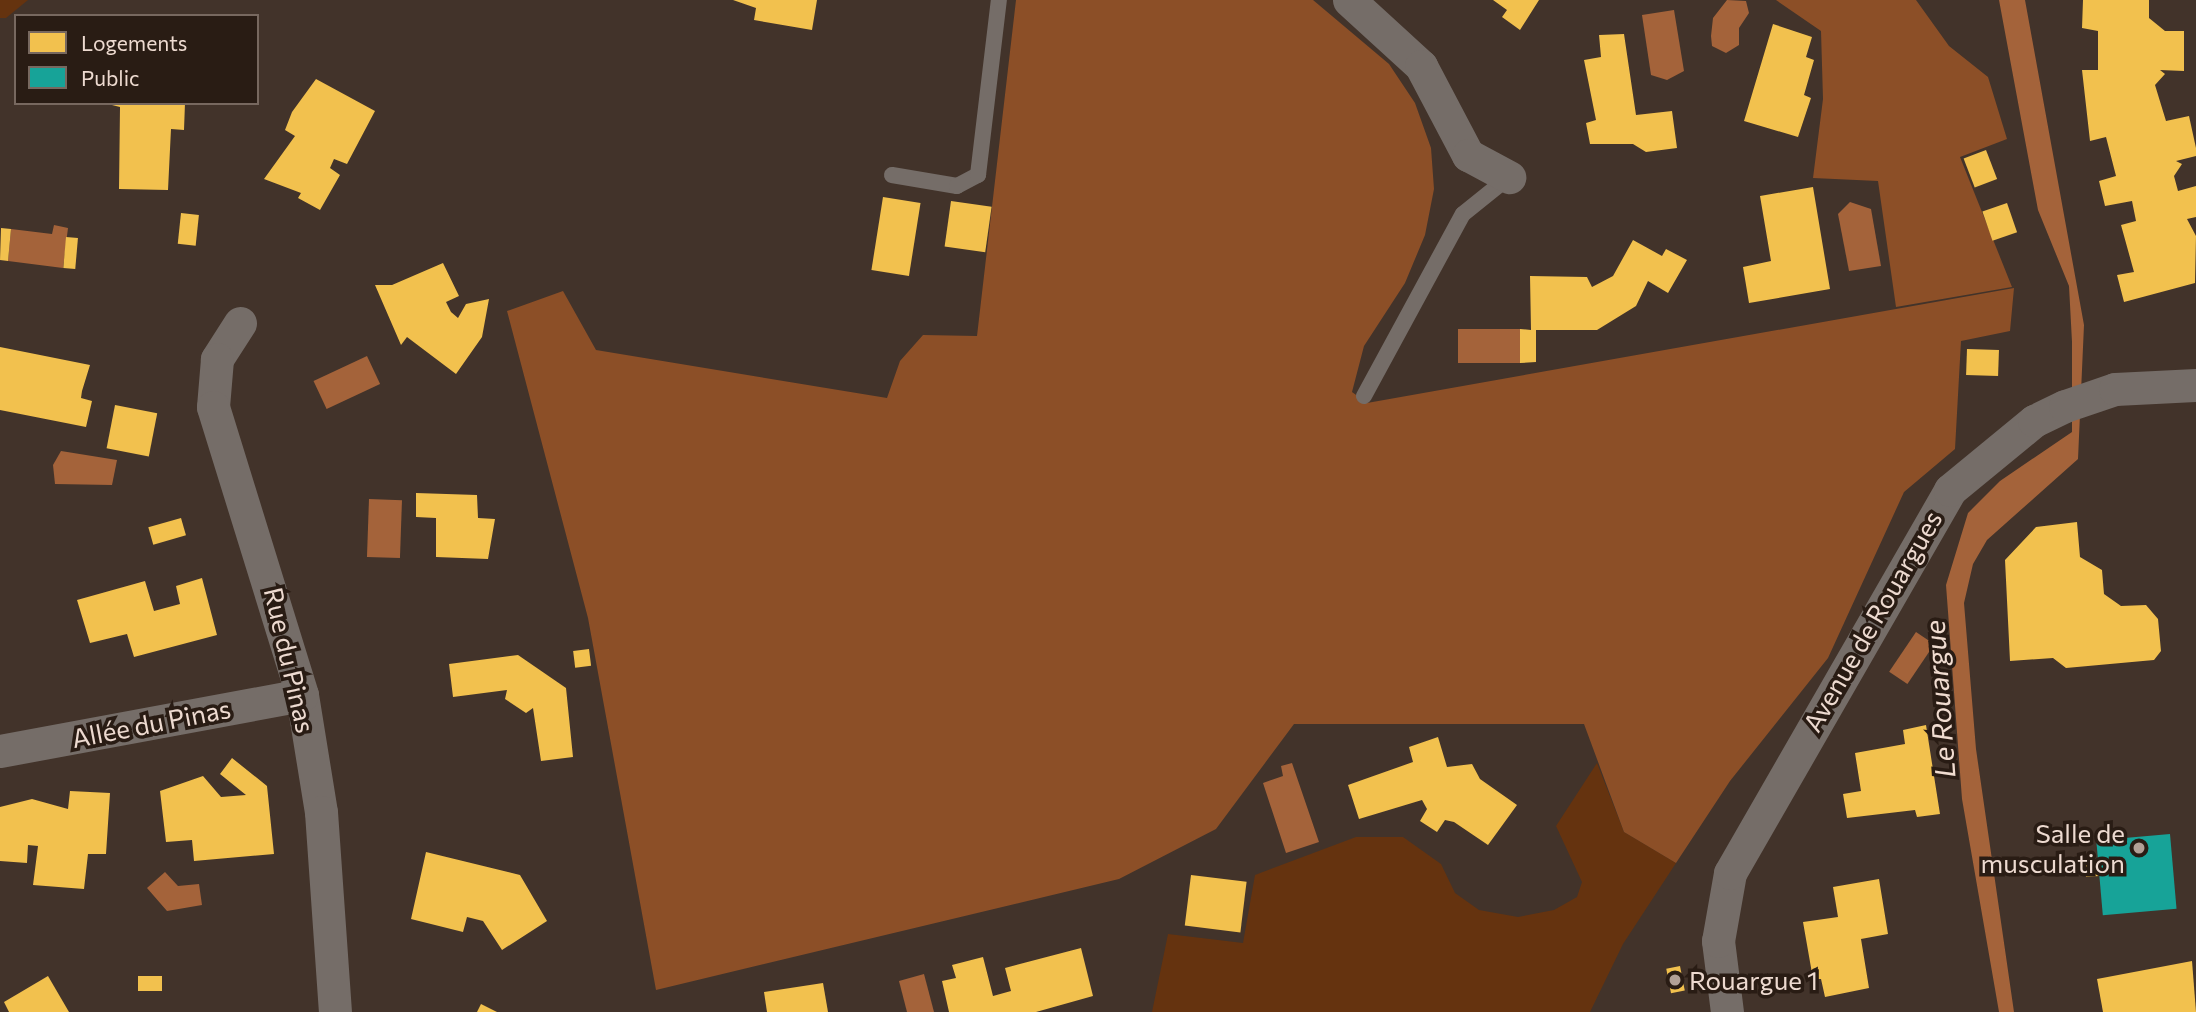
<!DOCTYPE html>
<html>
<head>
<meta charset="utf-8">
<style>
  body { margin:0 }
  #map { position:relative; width:2196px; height:1012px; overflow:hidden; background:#42332a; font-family:Commissioner,sans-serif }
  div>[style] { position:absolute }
  .green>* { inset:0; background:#65330f }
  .forest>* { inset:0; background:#8c4f27 }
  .water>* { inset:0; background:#a4633a; transform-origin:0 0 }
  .homes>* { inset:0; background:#f2c14e; transform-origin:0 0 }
  .public>* { inset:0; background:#17a398; transform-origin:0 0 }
  .service>* { height:16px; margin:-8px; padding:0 8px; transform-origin:8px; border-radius:8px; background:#756d68 }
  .minor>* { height:33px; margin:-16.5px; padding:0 16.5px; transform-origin:16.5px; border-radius:16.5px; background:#756d68 }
  .dots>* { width:19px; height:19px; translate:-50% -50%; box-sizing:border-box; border:4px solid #291c14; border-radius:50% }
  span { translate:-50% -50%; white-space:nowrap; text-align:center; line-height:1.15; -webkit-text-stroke:7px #291c14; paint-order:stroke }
  .street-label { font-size:26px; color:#eddad0 }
  .poi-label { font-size:26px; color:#eddad0 }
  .right { translate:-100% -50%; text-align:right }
  .left { translate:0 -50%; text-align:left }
  .water-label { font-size:28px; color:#f0dcd0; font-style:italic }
  .legend { position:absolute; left:14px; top:14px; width:245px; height:91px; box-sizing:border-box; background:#291c14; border:2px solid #77685f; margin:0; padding:9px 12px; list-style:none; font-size:21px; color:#eddad0 }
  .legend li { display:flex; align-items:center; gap:14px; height:35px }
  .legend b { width:35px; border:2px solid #77685f }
</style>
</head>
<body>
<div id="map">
  <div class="green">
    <div style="clip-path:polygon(0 0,28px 0,6px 18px,0 18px)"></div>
    <div style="clip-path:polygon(1597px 763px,1624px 832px,1676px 863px,1623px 944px,1590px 1012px,1152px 1012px,1168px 934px,1243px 943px,1255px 875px,1356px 837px,1403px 837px,1441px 864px,1455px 893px,1479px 910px,1518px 917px,1554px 910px,1577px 897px,1582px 882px,1556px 826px)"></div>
  </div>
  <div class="forest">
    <div style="clip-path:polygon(1016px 0,1313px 0,1389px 64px,1415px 103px,1431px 148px,1434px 189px,1425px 235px,1405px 283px,1364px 346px,1352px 392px,1367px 403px,2014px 288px,2010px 331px,1961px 341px,1955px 449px,1904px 492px,1828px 658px,1730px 781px,1676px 863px,1624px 832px,1584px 724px,1294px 724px,1216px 829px,1119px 879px,656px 990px,588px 618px,507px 311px,563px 291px,596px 350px,887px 398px,900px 361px,923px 335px,977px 336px)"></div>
    <div style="clip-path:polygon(1776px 0,1916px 0,1949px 46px,1988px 77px,2007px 139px,1960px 157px,2012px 287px,1896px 307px,1878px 181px,1813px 178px,1823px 99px,1821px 31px)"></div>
  </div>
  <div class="water">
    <div style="clip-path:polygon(1727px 0,1746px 1px,1749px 13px,1739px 28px,1739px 45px,1726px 53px,1712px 46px,1711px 36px,1713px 18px)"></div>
    <div style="clip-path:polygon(1999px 0,2025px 0,2084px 325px,2078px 459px,1987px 540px,1973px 564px,1964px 603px,1976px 749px,2014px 1012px,1999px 1012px,1962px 799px,1946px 585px,1968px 513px,2000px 481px,2072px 432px,2072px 342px,2069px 286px,2038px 210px)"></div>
    <div style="clip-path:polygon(1674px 10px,1684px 71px,1667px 80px,1651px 75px,1642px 15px)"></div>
    <div style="clip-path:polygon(1850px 202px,1871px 209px,1881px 266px,1849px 271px,1838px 214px)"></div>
    <div style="clip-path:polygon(54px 225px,68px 228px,63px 268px,8px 261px,11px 229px,52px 234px)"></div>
    <div style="left:1520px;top:329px;width:34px;height:62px;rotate:90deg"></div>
    <div style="left:367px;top:356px;width:31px;height:59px;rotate:65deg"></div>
    <div style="clip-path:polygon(61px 451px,117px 460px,112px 485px,55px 484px,53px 465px)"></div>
    <div style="left:369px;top:499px;width:33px;height:58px;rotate:2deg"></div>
    <div style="left:1916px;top:632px;width:22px;height:48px;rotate:34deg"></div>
    <div style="clip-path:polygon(1292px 763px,1319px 842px,1286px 853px,1263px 783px,1283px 776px,1281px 766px)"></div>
    <div style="clip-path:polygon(165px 872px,178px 886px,199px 884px,202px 905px,167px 911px,147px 888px)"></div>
    <div style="clip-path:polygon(924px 974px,934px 1012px,907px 1012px,899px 981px)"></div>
  </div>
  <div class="homes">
    <div style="clip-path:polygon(733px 0,817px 0,812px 30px,754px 20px,756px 8px)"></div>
    <div style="clip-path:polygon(1493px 0,1539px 0,1520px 30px,1502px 17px,1507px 10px)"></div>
    <div style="clip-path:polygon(2083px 0,2149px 0,2149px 18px,2165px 31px,2184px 31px,2184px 71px,2160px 70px,2165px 74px,2155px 85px,2166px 121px,2189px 116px,2196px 148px,2196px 156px,2176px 161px,2182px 164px,2174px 176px,2178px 191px,2196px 186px,2196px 217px,2187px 219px,2196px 236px,2195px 283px,2124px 302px,2117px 275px,2134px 272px,2121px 225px,2136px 221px,2132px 201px,2105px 206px,2099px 181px,2116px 176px,2106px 137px,2090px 141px,2082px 70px,2098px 70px,2098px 31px,2082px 28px)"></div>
    <div style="clip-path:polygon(1773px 24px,1812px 37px,1806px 57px,1814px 60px,1804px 95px,1811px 98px,1798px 137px,1744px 121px)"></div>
    <div style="clip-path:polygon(1624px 34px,1636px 115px,1672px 111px,1677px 148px,1646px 152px,1633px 144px,1590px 144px,1586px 123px,1596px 120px,1584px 60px,1601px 57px,1599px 35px)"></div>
    <div style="clip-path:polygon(316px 79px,375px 111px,347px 164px,334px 159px,330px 168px,340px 175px,320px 210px,298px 198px,301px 193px,264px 179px,295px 136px,285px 130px,292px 112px)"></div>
    <div style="clip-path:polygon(104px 103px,185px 103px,184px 130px,171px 129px,168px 190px,119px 189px,120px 107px)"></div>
    <div style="left:1986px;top:150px;width:31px;height:24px;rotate:69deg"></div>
    <div style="clip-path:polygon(1813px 187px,1830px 289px,1749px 303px,1743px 267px,1771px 261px,1760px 196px)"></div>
    <div style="left:883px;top:197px;width:38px;height:74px;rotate:9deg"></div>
    <div style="left:951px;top:201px;width:41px;height:46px;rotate:8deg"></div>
    <div style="left:2007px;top:203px;width:31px;height:26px;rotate:71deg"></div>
    <div style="left:181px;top:213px;width:18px;height:31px;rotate:6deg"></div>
    <div style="clip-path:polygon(1px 228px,11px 229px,8px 261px,0 260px)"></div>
    <div style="left:66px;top:237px;width:12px;height:31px;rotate:5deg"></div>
    <div style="clip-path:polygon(1633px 240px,1662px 256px,1666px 249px,1687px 260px,1668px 293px,1648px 281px,1636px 306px,1597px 330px,1536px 330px,1536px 362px,1520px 363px,1520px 329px,1531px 330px,1530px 276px,1587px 277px,1592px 287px,1613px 276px)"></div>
    <div style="clip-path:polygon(443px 263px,459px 296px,446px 302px,451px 312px,458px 318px,466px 304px,489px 299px,482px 337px,456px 374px,407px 337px,401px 345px,375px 285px,392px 285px)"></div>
    <div style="clip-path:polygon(0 347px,90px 365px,82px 391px,81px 398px,92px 401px,86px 427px,0 410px)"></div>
    <div style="left:1967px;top:349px;width:32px;height:26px;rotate:2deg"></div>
    <div style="left:115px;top:405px;width:43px;height:44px;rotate:11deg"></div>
    <div style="clip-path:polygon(416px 493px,477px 495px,478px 518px,495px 519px,488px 559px,436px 557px,436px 518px,416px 517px)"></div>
    <div style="left:181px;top:518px;width:18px;height:34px;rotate:74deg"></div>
    <div style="clip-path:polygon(2077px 522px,2080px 557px,2102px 570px,2104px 594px,2121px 606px,2146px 605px,2158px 619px,2161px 651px,2154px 660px,2066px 668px,2053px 658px,2010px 661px,2005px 560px,2036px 527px)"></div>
    <div style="clip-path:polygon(202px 578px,217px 635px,134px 657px,127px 634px,90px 643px,77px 600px,145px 581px,154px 611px,180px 604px,176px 586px)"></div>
    <div style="left:589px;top:649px;width:17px;height:16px;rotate:83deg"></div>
    <div style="clip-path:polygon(518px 655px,566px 688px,573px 757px,541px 761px,533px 708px,526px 713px,505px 699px,507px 690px,453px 697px,449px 664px)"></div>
    <div style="clip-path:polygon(1926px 725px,1940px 814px,1917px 817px,1915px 810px,1847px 818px,1843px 794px,1861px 791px,1855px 753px,1905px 744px,1903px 730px)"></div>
    <div style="clip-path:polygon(1438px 737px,1447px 767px,1472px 764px,1480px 779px,1517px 805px,1488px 845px,1454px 822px,1445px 820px,1437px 832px,1420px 821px,1427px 809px,1422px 800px,1359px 819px,1348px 785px,1413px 762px,1409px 747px)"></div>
    <div style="clip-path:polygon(232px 758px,267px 786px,274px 854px,194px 861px,192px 840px,166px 842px,160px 791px,203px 776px,221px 797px,246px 795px,220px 774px)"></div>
    <div style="clip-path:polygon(70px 791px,110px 793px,106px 854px,88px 854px,84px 889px,33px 885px,38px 846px,28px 845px,27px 863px,0 861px,0 807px,32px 799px,68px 809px)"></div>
    <div style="clip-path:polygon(426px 852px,520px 875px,547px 921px,502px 950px,483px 921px,467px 917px,463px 932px,411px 919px)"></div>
    <div style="left:2098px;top:863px;width:13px;height:13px;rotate:86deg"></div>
    <div style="left:1191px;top:875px;width:56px;height:51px;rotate:7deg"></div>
    <div style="clip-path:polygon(1879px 879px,1888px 934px,1861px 939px,1869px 988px,1825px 997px,1821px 979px,1813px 979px,1803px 922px,1838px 917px,1833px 887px)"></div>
    <div style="clip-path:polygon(1081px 948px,1093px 996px,1036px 1012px,949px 1012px,942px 981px,956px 978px,952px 965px,983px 957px,993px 996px,1011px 991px,1005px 968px)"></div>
    <div style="clip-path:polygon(2192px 961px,2196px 1012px,2103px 1012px,2097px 979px)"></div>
    <div style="left:1680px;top:966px;width:25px;height:14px;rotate:79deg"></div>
    <div style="clip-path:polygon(48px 976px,69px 1012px,9px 1012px,4px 1002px)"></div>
    <div style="left:138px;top:976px;width:24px;height:15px"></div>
    <div style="clip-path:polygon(823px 983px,828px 1012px,767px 1012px,764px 992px)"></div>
    <div style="clip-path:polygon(481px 1004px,497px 1012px,477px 1012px)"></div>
  </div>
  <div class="public">
    <div style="left:2170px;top:834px;width:75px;height:74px;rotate:85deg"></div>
  </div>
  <div class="service">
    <div style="left:892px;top:175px;width:66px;rotate:9.6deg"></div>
    <div style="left:957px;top:186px;width:24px;rotate:-28deg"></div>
    <div style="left:978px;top:175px;width:176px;rotate:-83.2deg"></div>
    <div style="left:1364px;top:396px;width:207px;rotate:-61.5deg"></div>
    <div style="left:1463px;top:214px;width:59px;rotate:-38.8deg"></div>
  </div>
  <div class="minor">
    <div style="left:1349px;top:0;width:98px;rotate:42.5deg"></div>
    <div style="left:1421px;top:66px;width:101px;rotate:62.2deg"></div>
    <div style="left:1468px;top:155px;width:47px;rotate:28.2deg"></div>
    <div style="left:240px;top:323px;width:43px;rotate:122.6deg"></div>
    <div style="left:217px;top:359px;width:48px;rotate:94.8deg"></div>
    <div style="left:213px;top:407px;width:301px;rotate:72.8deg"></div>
    <div style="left:302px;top:695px;width:119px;rotate:80.8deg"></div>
    <div style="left:321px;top:812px;width:200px;rotate:86deg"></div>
    <div style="left:0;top:751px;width:307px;rotate:-10.5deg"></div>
    <div style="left:1727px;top:1012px;width:72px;rotate:-97.2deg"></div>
    <div style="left:1718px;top:941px;width:69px;rotate:-80deg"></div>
    <div style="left:1730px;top:873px;width:442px;rotate:-60.1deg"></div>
    <div style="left:1950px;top:490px;width:109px;rotate:-39.4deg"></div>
    <div style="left:2034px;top:421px;width:34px;rotate:-26deg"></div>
    <div style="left:2065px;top:406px;width:53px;rotate:-18.8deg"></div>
    <div style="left:2115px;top:389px;width:81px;rotate:-2.8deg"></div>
  </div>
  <div class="dots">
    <div style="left:2139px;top:848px;background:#b1a096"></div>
    <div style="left:1675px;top:980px;background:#b1a096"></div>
  </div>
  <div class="street-label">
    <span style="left:1872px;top:621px;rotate:-60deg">Avenue de Rouargues</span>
    <span style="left:290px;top:660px;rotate:77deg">Rue du Pinas</span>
    <span style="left:151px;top:723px;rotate:-11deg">Allée du Pinas</span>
  </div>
  <div class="poi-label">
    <span class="right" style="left:2125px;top:848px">Salle de<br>musculation</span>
    <span class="left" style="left:1689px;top:980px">Rouargue 1</span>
  </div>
  <div class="water-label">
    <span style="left:1939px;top:699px;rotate:-94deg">Le Rouargue</span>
  </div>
  <ul class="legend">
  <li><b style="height:19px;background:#f2c14e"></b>Logements</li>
  <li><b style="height:19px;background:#17a398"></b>Public</li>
  </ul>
</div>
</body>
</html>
